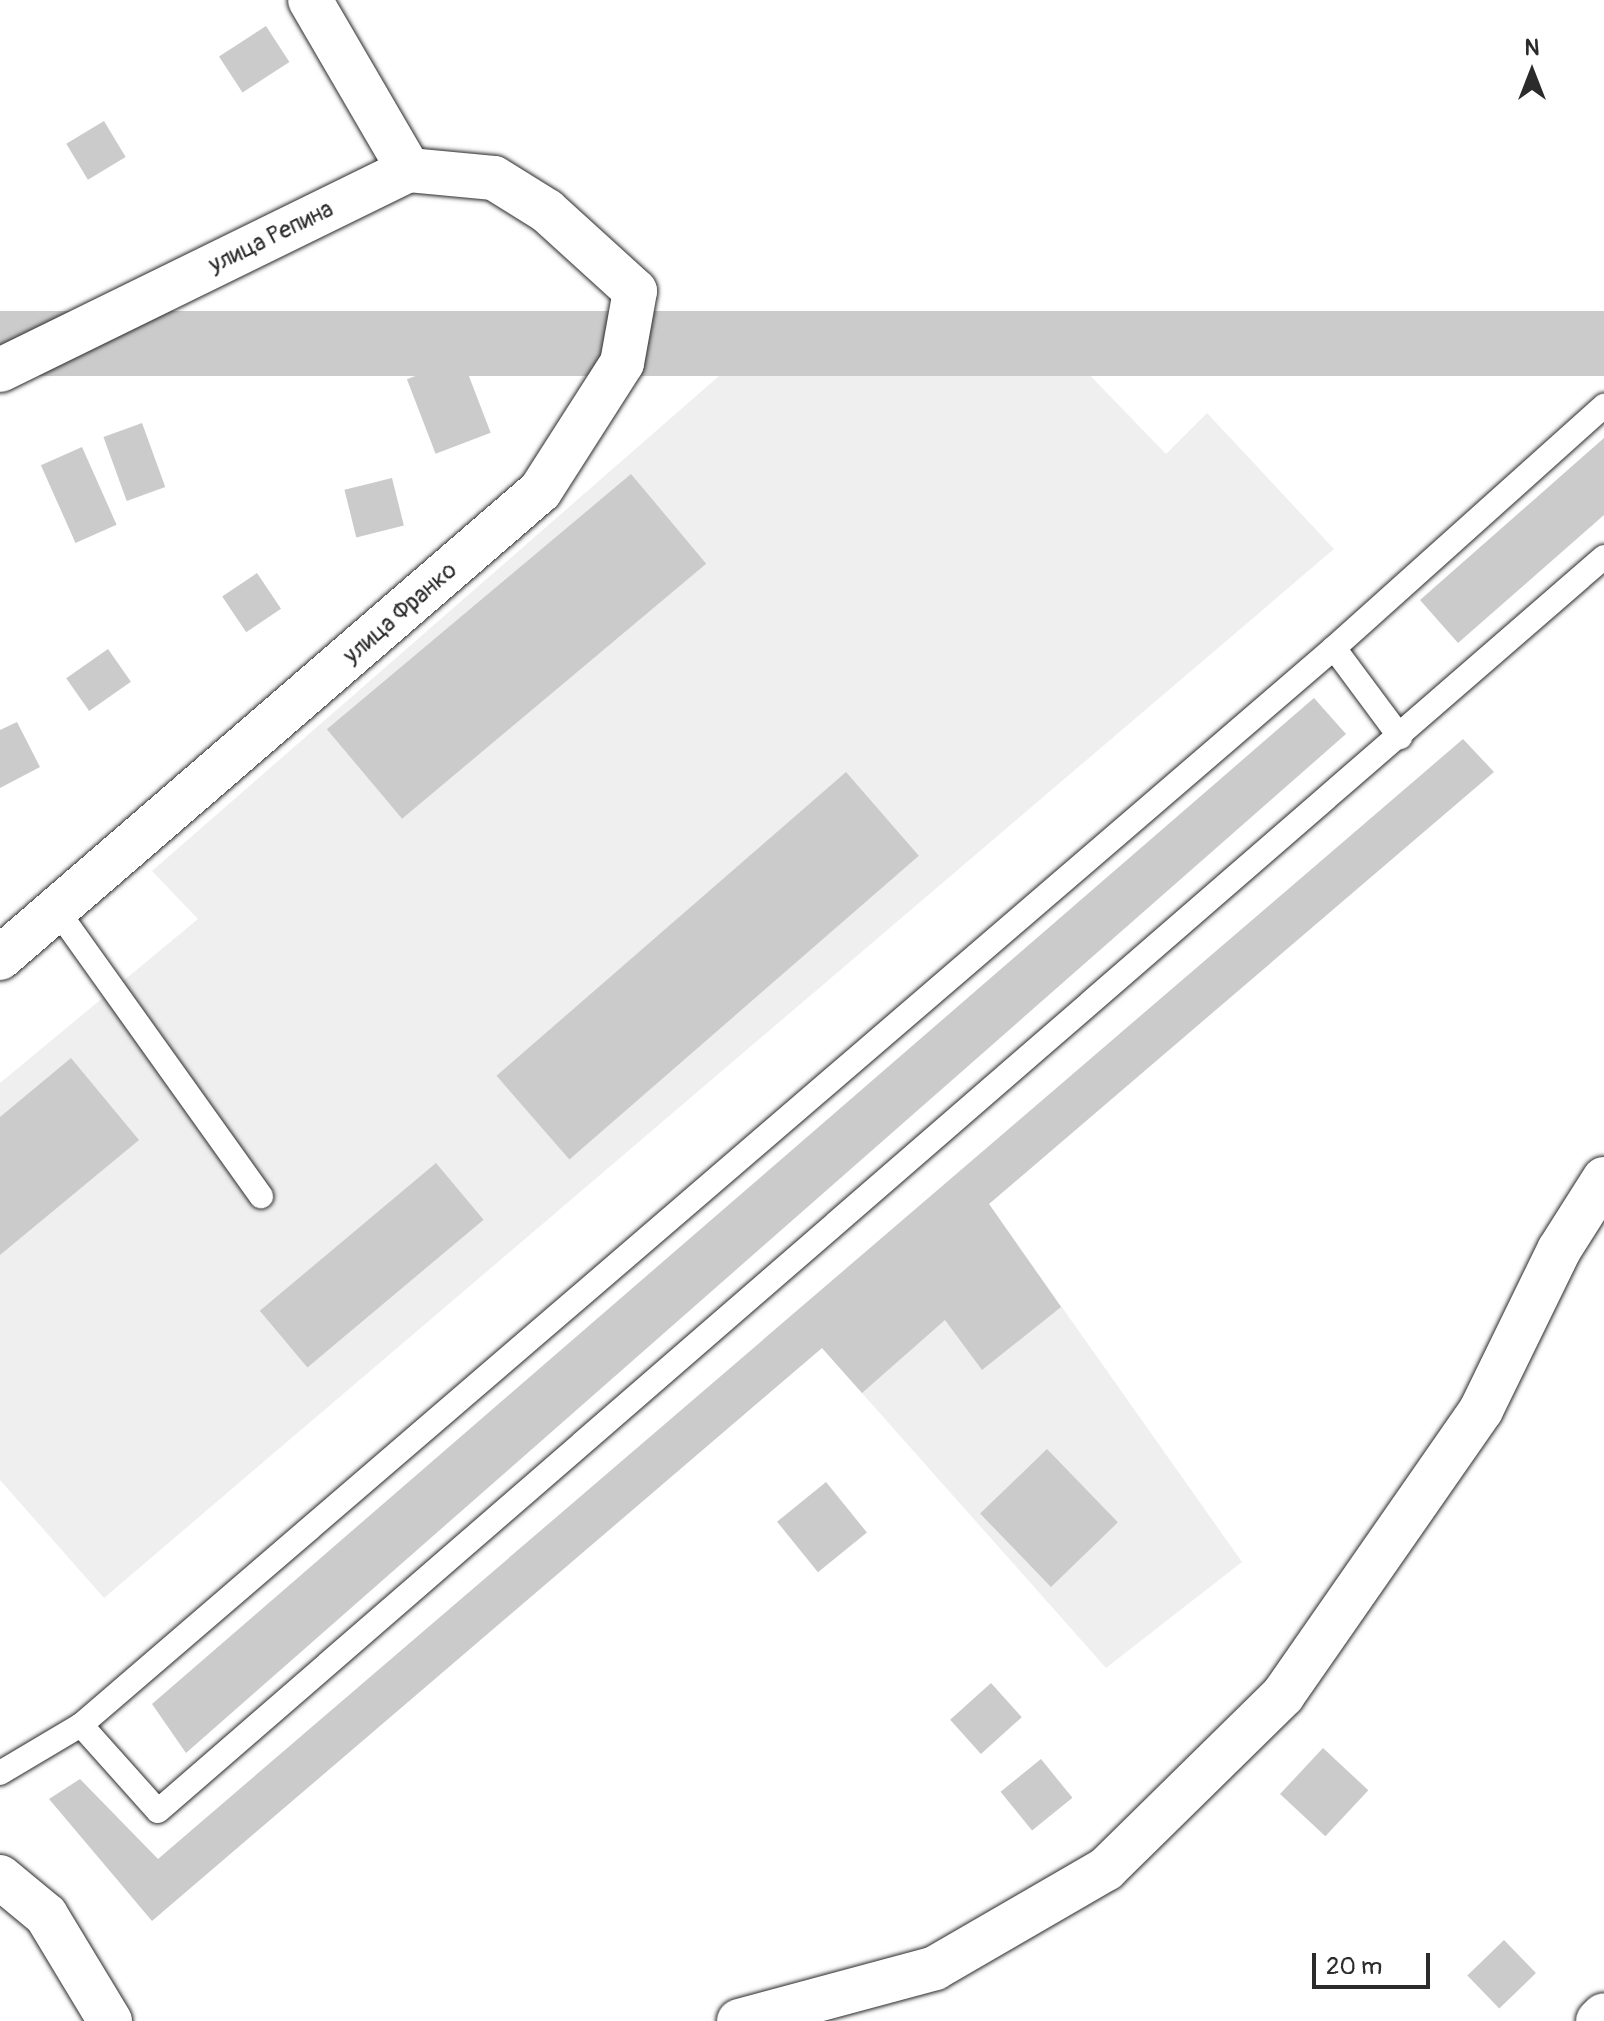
<!DOCTYPE html>
<html>
<head>
<meta charset="utf-8">
<style>
  body { margin:0 }
  #map { position:relative; width:1604px; height:2021px; overflow:hidden; background:#fff; font-family:Pangolin,sans-serif }
  div>[style] { position:absolute }
  .built>* { inset:0; background:#efefef }
  .building>* { inset:0; background:#cbcbcb; transform-origin:0 0 }
  .roads { filter:drop-shadow(0 0 2px #2b2b2b) drop-shadow(0 0 2px #2b2b2b) }
  .lane>* { height:24px; margin:-12px; padding:0 12px; transform-origin:12px; border-radius:12px; background:#fff }
  .street>* { height:44px; margin:-22px; padding:0 22px; transform-origin:22px; border-radius:22px; background:#fff }
  span { translate:-50% -50%; white-space:nowrap; text-align:center; line-height:1.15; -webkit-text-stroke:8px #fff; paint-order:stroke }
  .street-label { font-size:24px; color:#2b2b2b }
  .north { position:absolute; left:1492px; top:32px; width:80px; height:80px; -webkit-text-stroke:6px #fff; paint-order:stroke; rotate:0deg; font-size:22px; font-weight:700; line-height:32px; text-align:center; color:#2b2b2b }
  .north::after { content:''; display:block; margin:auto; width:28px; height:36px; background:#2b2b2b; clip-path:polygon(50% 0,100% 100%,50% 72%,0 100%) }
  .scale { position:absolute; left:1312px; top:1953px; width:118px; height:36px; box-sizing:border-box; border:4px solid #2b2b2b; border-top:0; padding-left:10px; font-size:24px; line-height:28px; white-space:nowrap; color:#2b2b2b; -webkit-text-stroke:6px #fff; paint-order:stroke }
</style>
</head>
<body>
<div id="map">
  <div class="built">
    <div style="clip-path:polygon(782px 321px,1048px 332px,1166px 454px,1207px 413px,1334px 549px,104px 1598px,0 1480px,0 1083px,198px 919px,152px 871px)"></div>
    <div style="clip-path:polygon(989px 1204px,1242px 1562px,1106px 1668px,822px 1348px)"></div>
  </div>
  <div class="building">
    <div style="left:266px;top:26px;width:43px;height:56px;rotate:57deg"></div>
    <div style="left:104px;top:121px;width:42px;height:44px;rotate:59deg"></div>
    <div style="left:1604px;top:311px;width:65px;height:2103px;rotate:90deg"></div>
    <div style="left:462px;top:358px;width:80px;height:59px;rotate:69deg"></div>
    <div style="left:142px;top:423px;width:68px;height:41px;rotate:70deg"></div>
    <div style="clip-path:polygon(1604px 438px,1604px 515px,1458px 643px,1420px 600px)"></div>
    <div style="left:82px;top:447px;width:85px;height:45px;rotate:66deg"></div>
    <div style="left:631px;top:474px;width:117px;height:397px;rotate:50deg"></div>
    <div style="left:392px;top:478px;width:49px;height:49px;rotate:76deg"></div>
    <div style="left:257px;top:573px;width:43px;height:42px;rotate:56deg"></div>
    <div style="left:108px;top:649px;width:40px;height:51px;rotate:55deg"></div>
    <div style="clip-path:polygon(1314px 698px,1346px 734px,186px 1753px,152px 1704px)"></div>
    <div style="clip-path:polygon(17px 722px,40px 767px,0 788px,0 730px)"></div>
    <div style="clip-path:polygon(1463px 739px,1494px 772px,989px 1204px,1061px 1307px,982px 1370px,945px 1320px,862px 1393px,822px 1348px,152px 1921px,49px 1799px,80px 1779px,158px 1859px)"></div>
    <div style="left:846px;top:772px;width:111px;height:463px;rotate:49deg"></div>
    <div style="clip-path:polygon(71px 1058px,139px 1140px,0 1255px,0 1117px)"></div>
    <div style="left:436px;top:1163px;width:74px;height:230px;rotate:50deg"></div>
    <div style="left:1047px;top:1449px;width:102px;height:93px;rotate:46deg"></div>
    <div style="left:826px;top:1482px;width:65px;height:63px;rotate:51deg"></div>
    <div style="left:991px;top:1683px;width:46px;height:55px;rotate:48deg"></div>
    <div style="left:1323px;top:1748px;width:62px;height:63px;rotate:43deg"></div>
    <div style="left:1041px;top:1759px;width:50px;height:52px;rotate:51deg"></div>
    <div style="left:1504px;top:1940px;width:46px;height:51px;rotate:46deg"></div>
  </div>
  <div class="roads">
    <div class="lane">
      <div style="left:1334px;top:648px;width:111px;rotate:53.4deg"></div>
      <div style="left:59px;top:913px;width:348px;rotate:54.5deg"></div>
      <div style="left:81px;top:1725px;width:115px;rotate:48.2deg"></div>
      <div style="left:158px;top:1811px;width:1914px;rotate:-40.93deg"></div>
      <div style="left:0;top:1773px;width:94px;rotate:-30.7deg"></div>
      <div style="left:81px;top:1725px;width:1652px;rotate:-40.68deg"></div>
      <div style="left:1334px;top:648px;width:363px;rotate:-41.9deg"></div>
    </div>
    <div class="street">
      <div style="left:310px;top:0;width:197px;rotate:59.8deg"></div>
      <div style="left:0;top:370px;width:455px;rotate:-26.1deg"></div>
      <div style="left:409px;top:170px;width:85px;rotate:5.4deg"></div>
      <div style="left:494px;top:178px;width:62px;rotate:31.9deg"></div>
      <div style="left:547px;top:211px;width:119px;rotate:42.3deg"></div>
      <div style="left:635px;top:291px;width:73px;rotate:100.2deg"></div>
      <div style="left:622px;top:363px;width:152px;rotate:122.6deg"></div>
      <div style="left:540px;top:491px;width:714px;rotate:139.15deg"></div>
      <div style="left:0;top:1877px;width:60px;rotate:39.6deg"></div>
      <div style="left:46px;top:1915px;width:124px;rotate:58.9deg"></div>
      <div style="left:739px;top:2021px;width:203px;rotate:-15.1deg"></div>
      <div style="left:935px;top:1968px;width:198px;rotate:-30.1deg"></div>
      <div style="left:1106px;top:1869px;width:248px;rotate:-44.5deg"></div>
      <div style="left:1283px;top:1695px;width:347px;rotate:-55.2deg"></div>
      <div style="left:1481px;top:1410px;width:178px;rotate:-64deg"></div>
      <div style="left:1559px;top:1250px;width:84px;rotate:-57.6deg"></div>
      <div style="left:1598px;top:2021px;width:8px;rotate:-45deg"></div>
    </div>
  </div>
  <div class="street-label">
    <span style="left:271px;top:237px;rotate:-26deg">улица Репина</span>
    <span style="left:400px;top:613px;rotate:-41deg">улица Франко</span>
  </div>
  <div class="north">N</div>
  <div class="scale">20 m</div>
</div>
</body>
</html>
